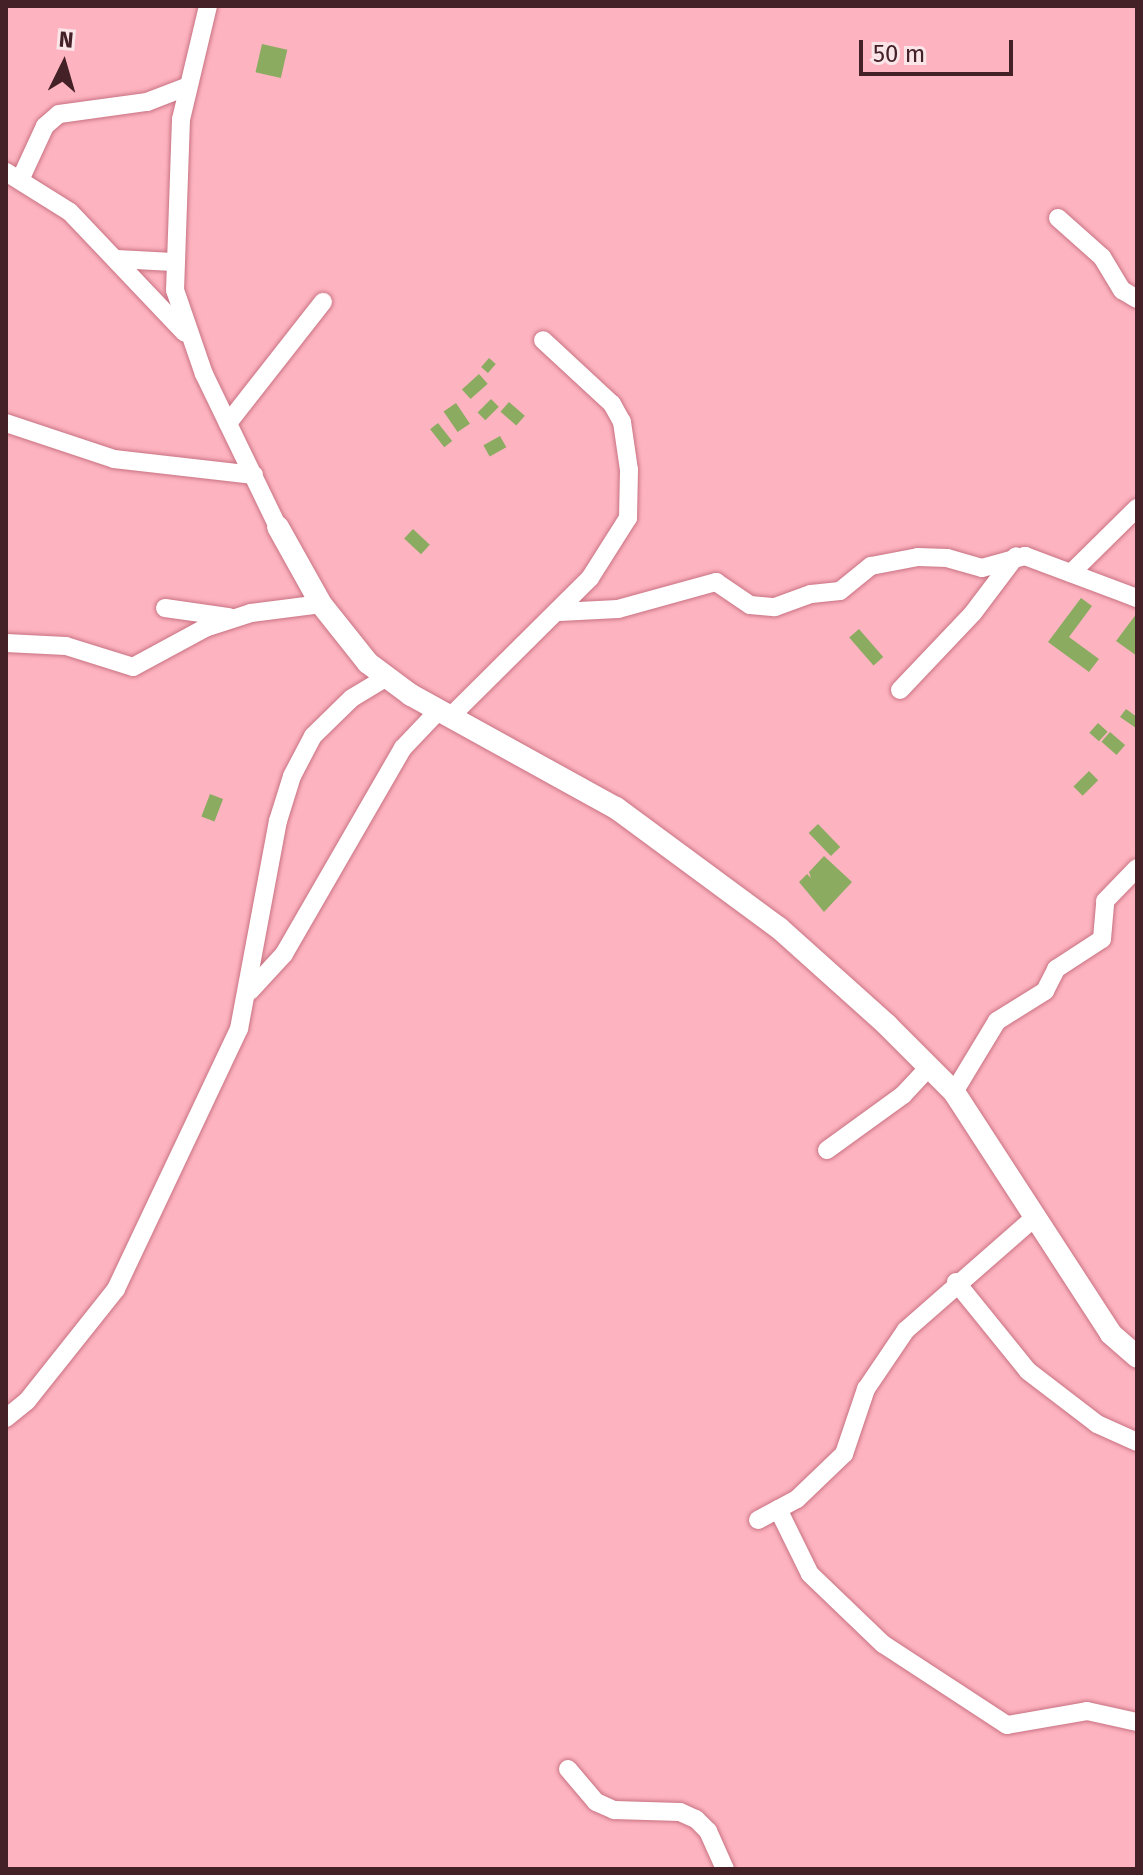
<!DOCTYPE html>
<html>
<head>
<meta charset="utf-8">
<style>
  body { margin:0 }
  #map { position:relative; width:1143px; height:1875px; overflow:hidden; background:#feb4c0; font-family:"Fira Sans",sans-serif }
  div>[style] { position:absolute }
  .building>* { inset:0; background:#8aab60; transform-origin:0 0 }
  .roads { filter:drop-shadow(0 0 2px #c87282) drop-shadow(0 0 2px #c87282) }
  .minor>* { height:18px; margin:-9px; padding:0 9px; transform-origin:9px; border-radius:9px; background:#fff }
  .tertiary>* { height:22px; margin:-11px; padding:0 11px; transform-origin:11px; border-radius:11px; background:#fff }
  span { translate:-50% -50%; white-space:nowrap; text-align:center; line-height:1.15; -webkit-text-stroke:6px #fae6e9; paint-order:stroke }
  .frame { position:absolute; inset:0; border:8px solid #442027; pointer-events:none }
  .north { position:absolute; left:24px; top:24px; width:80px; height:80px; -webkit-text-stroke:6px #fae6e9; paint-order:stroke; rotate:5deg; font-size:22px; font-weight:700; line-height:32px; text-align:center; color:#442027 }
  .north::after { content:''; display:block; margin:auto; width:28px; height:36px; background:#442027; clip-path:polygon(50% 0,100% 100%,50% 72%,0 100%) }
  .scale { position:absolute; left:859px; top:40px; width:154px; height:36px; box-sizing:border-box; border:4px solid #442027; border-top:0; padding-left:10px; font-size:24px; line-height:28px; white-space:nowrap; color:#442027; -webkit-text-stroke:6px #fae6e9; paint-order:stroke }
</style>
</head>
<body>
<div id="map">
  <div class="building">
    <div style="left:262px;top:44px;width:26px;height:29px;rotate:13deg"></div>
    <div style="left:489px;top:358px;width:9px;height:12px;rotate:41deg"></div>
    <div style="left:479px;top:374px;width:13px;height:23px;rotate:48deg"></div>
    <div style="left:491px;top:399px;width:11px;height:19px;rotate:45deg"></div>
    <div style="left:509px;top:402px;width:21px;height:13px;rotate:41deg"></div>
    <div style="left:456px;top:403px;width:25px;height:15px;rotate:56deg"></div>
    <div style="left:438px;top:423px;width:23px;height:10px;rotate:52deg"></div>
    <div style="left:500px;top:436px;width:13px;height:19px;rotate:61deg"></div>
    <div style="left:413px;top:529px;width:23px;height:13px;rotate:43deg"></div>
    <div style="clip-path:polygon(1081px 598px,1092px 606px,1069px 637px,1099px 659px,1089px 672px,1048px 642px)"></div>
    <div style="clip-path:polygon(1137px 613px,1137px 656px,1116px 641px)"></div>
    <div style="left:859px;top:629px;width:37px;height:13px;rotate:49deg"></div>
    <div style="clip-path:polygon(1126px 709px,1137px 717px,1136px 728px,1120px 717px)"></div>
    <div style="left:1098px;top:723px;width:13px;height:13px;rotate:42deg"></div>
    <div style="left:1110px;top:732px;width:20px;height:13px;rotate:41deg"></div>
    <div style="left:1089px;top:771px;width:13px;height:22px;rotate:45deg"></div>
    <div style="left:210px;top:794px;width:14px;height:24px;rotate:21deg"></div>
    <div style="left:818px;top:824px;width:32px;height:13px;rotate:46deg"></div>
    <div style="clip-path:polygon(824px 856px,852px 882px,824px 912px,799px 882px,807px 874px,811px 878px,809px 872px)"></div>
  </div>
  <div class="roads">
    <div class="minor">
      <div style="left:208px;top:6px;width:116px;rotate:103.4deg"></div>
      <div style="left:181px;top:119px;width:171px;rotate:92deg"></div>
      <div style="left:175px;top:290px;width:89px;rotate:71deg"></div>
      <div style="left:204px;top:374px;width:170px;rotate:64.2deg"></div>
      <div style="left:6px;top:172px;width:75px;rotate:32deg"></div>
      <div style="left:70px;top:212px;width:166px;rotate:46.5deg"></div>
      <div style="left:21px;top:178px;width:57px;rotate:-65.2deg"></div>
      <div style="left:45px;top:126px;width:18px;rotate:-41deg"></div>
      <div style="left:59px;top:114px;width:89px;rotate:-7.8deg"></div>
      <div style="left:147px;top:102px;width:42px;rotate:-21deg"></div>
      <div style="left:1058px;top:218px;width:59px;rotate:41.6deg"></div>
      <div style="left:1102px;top:257px;width:39px;rotate:59deg"></div>
      <div style="left:1122px;top:290px;width:17px;rotate:31deg"></div>
      <div style="left:117px;top:259px;width:56px;rotate:3.1deg"></div>
      <div style="left:6px;top:423px;width:114px;rotate:18.4deg"></div>
      <div style="left:114px;top:459px;width:141px;rotate:6.5deg"></div>
      <div style="left:228px;top:423px;width:154px;rotate:-51.9deg"></div>
      <div style="left:1071px;top:573px;width:93px;rotate:-44.6deg"></div>
      <div style="left:165px;top:608px;width:65px;rotate:8deg"></div>
      <div style="left:559px;top:612px;width:59px;rotate:-2.9deg"></div>
      <div style="left:618px;top:609px;width:102px;rotate:-15.4deg"></div>
      <div style="left:716px;top:582px;width:41px;rotate:34.1deg"></div>
      <div style="left:750px;top:605px;width:25px;rotate:5deg"></div>
      <div style="left:775px;top:607px;width:38px;rotate:-20deg"></div>
      <div style="left:811px;top:594px;width:29px;rotate:-6deg"></div>
      <div style="left:840px;top:591px;width:40px;rotate:-39deg"></div>
      <div style="left:871px;top:566px;width:48px;rotate:-10.8deg"></div>
      <div style="left:918px;top:557px;width:29px;rotate:2deg"></div>
      <div style="left:947px;top:558px;width:36px;rotate:16deg"></div>
      <div style="left:982px;top:568px;width:45px;rotate:-15.6deg"></div>
      <div style="left:1025px;top:556px;width:120px;rotate:20.6deg"></div>
      <div style="left:6px;top:643px;width:60px;rotate:2.9deg"></div>
      <div style="left:66px;top:646px;width:70px;rotate:17.4deg"></div>
      <div style="left:133px;top:667px;width:82px;rotate:-28.4deg"></div>
      <div style="left:205px;top:628px;width:48px;rotate:-18.1deg"></div>
      <div style="left:251px;top:613px;width:71px;rotate:-7.3deg"></div>
      <div style="left:900px;top:690px;width:106px;rotate:-46.5deg"></div>
      <div style="left:973px;top:613px;width:71px;rotate:-53deg"></div>
      <div style="left:451px;top:716px;width:196px;rotate:-44.8deg"></div>
      <div style="left:590px;top:578px;width:71px;rotate:-57.7deg"></div>
      <div style="left:628px;top:518px;width:48px;rotate:-88.8deg"></div>
      <div style="left:629px;top:470px;width:49px;rotate:-98.3deg"></div>
      <div style="left:622px;top:422px;width:21px;rotate:-119deg"></div>
      <div style="left:612px;top:404px;width:94px;rotate:-137.2deg"></div>
      <div style="left:250px;top:991px;width:50px;rotate:-47.4deg"></div>
      <div style="left:284px;top:954px;width:238px;rotate:-60deg"></div>
      <div style="left:403px;top:748px;width:52px;rotate:-46.5deg"></div>
      <div style="left:954px;top:1092px;width:83px;rotate:-58.8deg"></div>
      <div style="left:997px;top:1021px;width:57px;rotate:-32deg"></div>
      <div style="left:1045px;top:991px;width:25px;rotate:-63deg"></div>
      <div style="left:1056px;top:969px;width:55px;rotate:-33.1deg"></div>
      <div style="left:1102px;top:939px;width:38px;rotate:-85deg"></div>
      <div style="left:1105px;top:901px;width:46px;rotate:-45.9deg"></div>
      <div style="left:827px;top:1150px;width:94px;rotate:-35.9deg"></div>
      <div style="left:903px;top:1095px;width:38px;rotate:-47deg"></div>
      <div style="left:956px;top:1282px;width:114px;rotate:51deg"></div>
      <div style="left:1028px;top:1371px;width:87px;rotate:37.5deg"></div>
      <div style="left:1097px;top:1424px;width:44px;rotate:24.2deg"></div>
      <div style="left:6px;top:1418px;width:27px;rotate:-39deg"></div>
      <div style="left:27px;top:1401px;width:143px;rotate:-51.5deg"></div>
      <div style="left:116px;top:1289px;width:288px;rotate:-64.7deg"></div>
      <div style="left:239px;top:1029px;width:212px;rotate:-79.4deg"></div>
      <div style="left:278px;top:821px;width:47px;rotate:-72.7deg"></div>
      <div style="left:292px;top:776px;width:45px;rotate:-62.3deg"></div>
      <div style="left:313px;top:736px;width:54px;rotate:-44.3deg"></div>
      <div style="left:352px;top:698px;width:41px;rotate:-31deg"></div>
      <div style="left:778px;top:1509px;width:72px;rotate:63.8deg"></div>
      <div style="left:810px;top:1574px;width:101px;rotate:43.8deg"></div>
      <div style="left:883px;top:1644px;width:148px;rotate:33.2deg"></div>
      <div style="left:1007px;top:1725px;width:81px;rotate:-9.9deg"></div>
      <div style="left:1087px;top:1711px;width:51px;rotate:12.4deg"></div>
      <div style="left:758px;top:1520px;width:44px;rotate:-28.3deg"></div>
      <div style="left:797px;top:1499px;width:65px;rotate:-43.8deg"></div>
      <div style="left:844px;top:1454px;width:69px;rotate:-71.3deg"></div>
      <div style="left:866px;top:1389px;width:71px;rotate:-55.9deg"></div>
      <div style="left:906px;top:1330px;width:173px;rotate:-41.2deg"></div>
      <div style="left:568px;top:1769px;width:43px;rotate:49.7deg"></div>
      <div style="left:596px;top:1802px;width:20px;rotate:24deg"></div>
      <div style="left:614px;top:1810px;width:66px;rotate:1.7deg"></div>
      <div style="left:680px;top:1812px;width:17px;rotate:24deg"></div>
      <div style="left:696px;top:1819px;width:17px;rotate:45deg"></div>
      <div style="left:708px;top:1831px;width:42px;rotate:65.9deg"></div>
    </div>
    <div class="tertiary">
      <div style="left:278px;top:527px;width:88px;rotate:60.8deg"></div>
      <div style="left:321px;top:604px;width:75px;rotate:51.5deg"></div>
      <div style="left:368px;top:663px;width:54px;rotate:36.7deg"></div>
      <div style="left:411px;top:695px;width:234px;rotate:28.9deg"></div>
      <div style="left:616px;top:808px;width:202px;rotate:36.4deg"></div>
      <div style="left:779px;top:928px;width:145px;rotate:41.9deg"></div>
      <div style="left:887px;top:1025px;width:95px;rotate:45deg"></div>
      <div style="left:954px;top:1092px;width:288px;rotate:57deg"></div>
      <div style="left:1111px;top:1334px;width:35px;rotate:41deg"></div>
    </div>
  </div>
  <div class="frame"></div>
  <div class="north">N</div>
  <div class="scale">50 m</div>
</div>
</body>
</html>
